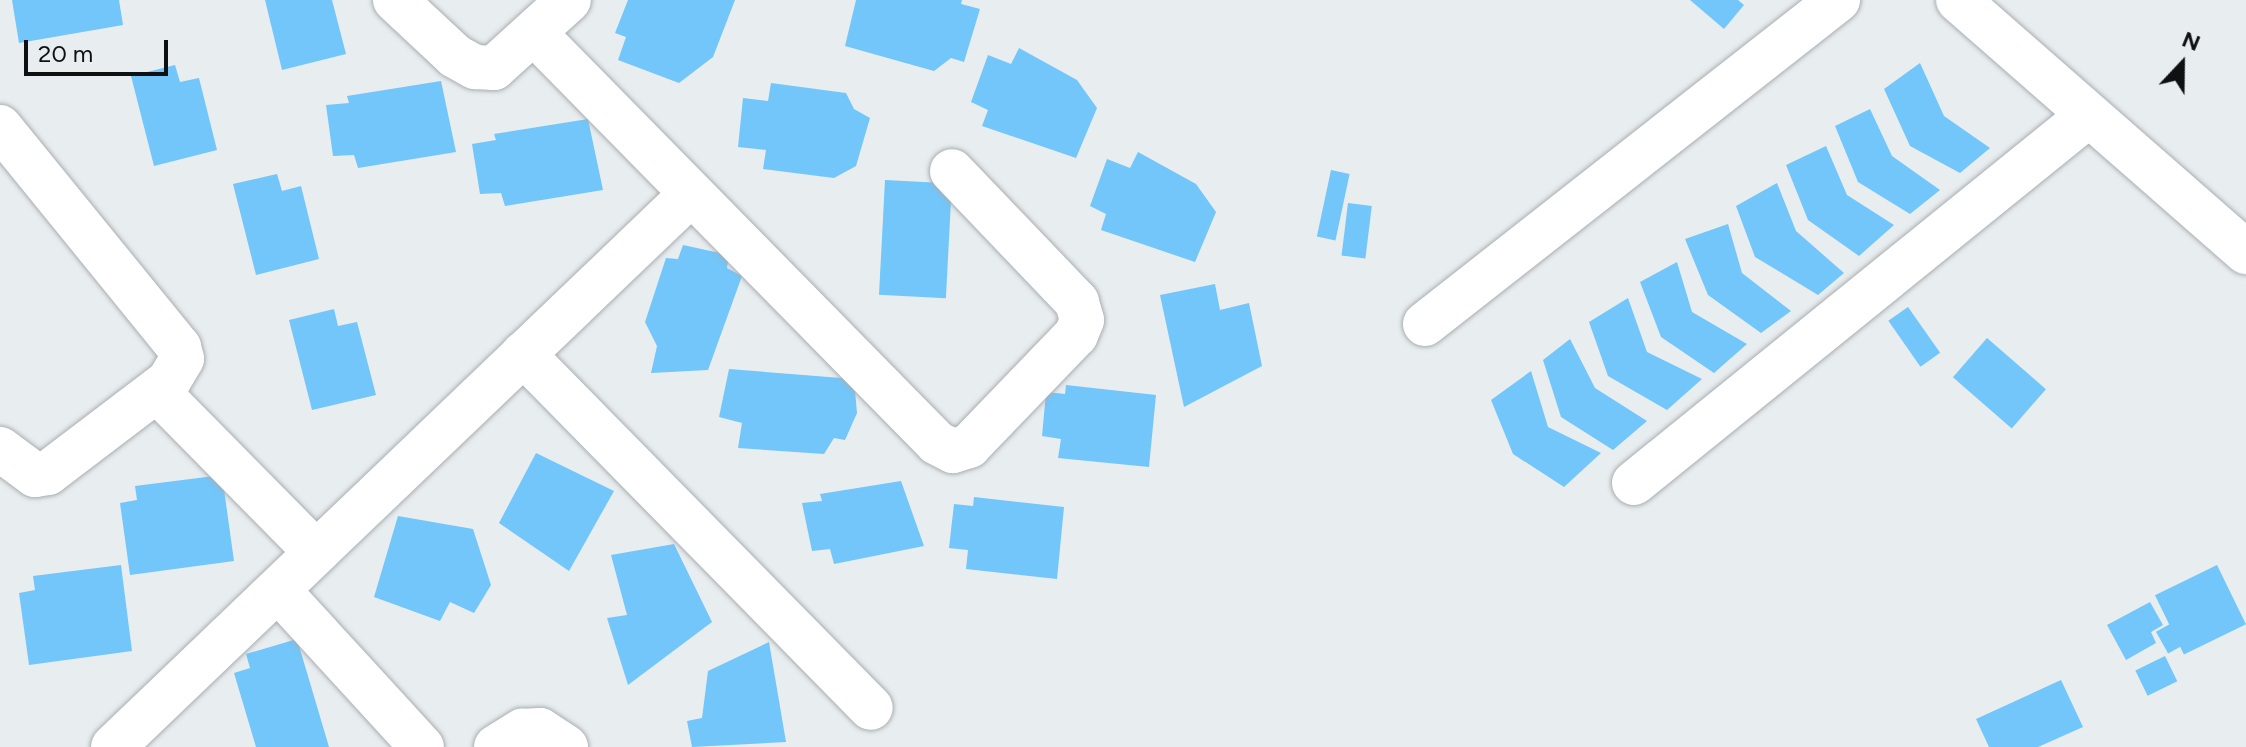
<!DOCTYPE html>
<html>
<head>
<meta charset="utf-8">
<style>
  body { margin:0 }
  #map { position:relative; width:2246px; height:747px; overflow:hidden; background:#e8edf0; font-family:Figtree,sans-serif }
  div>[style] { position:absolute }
  .building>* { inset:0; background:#72c6f9; transform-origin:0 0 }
  .roads { filter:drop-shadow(0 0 2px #a9aeb1) drop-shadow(0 0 2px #a9aeb1) }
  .minor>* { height:44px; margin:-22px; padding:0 22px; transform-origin:22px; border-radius:22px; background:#fff }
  span { translate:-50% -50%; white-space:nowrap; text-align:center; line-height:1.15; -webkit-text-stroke:7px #e8edf0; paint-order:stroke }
  .north { position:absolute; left:2142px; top:24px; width:80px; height:80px; -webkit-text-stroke:6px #e8edf0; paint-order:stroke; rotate:22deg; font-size:22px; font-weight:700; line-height:32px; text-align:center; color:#0e1011 }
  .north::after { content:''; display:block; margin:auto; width:28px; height:36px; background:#0e1011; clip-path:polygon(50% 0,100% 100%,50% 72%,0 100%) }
  .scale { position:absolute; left:24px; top:40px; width:144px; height:36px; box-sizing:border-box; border:4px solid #0e1011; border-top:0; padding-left:10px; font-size:24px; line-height:28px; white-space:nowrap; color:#0e1011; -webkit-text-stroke:6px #e8edf0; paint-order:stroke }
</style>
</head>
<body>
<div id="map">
  <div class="building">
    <div style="clip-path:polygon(12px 0,119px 0,123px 25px,19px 43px)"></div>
    <div style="clip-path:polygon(265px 0,332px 0,346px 54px,282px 70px)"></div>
    <div style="clip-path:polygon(628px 0,735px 0,713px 57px,679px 83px,618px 60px,626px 37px,615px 33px)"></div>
    <div style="clip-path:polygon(856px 0,962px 0,961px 4px,980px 9px,964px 62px,951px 58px,934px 71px,845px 46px)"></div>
    <div style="clip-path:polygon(1690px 0,1738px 0,1744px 5px,1724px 29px)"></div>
    <div style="clip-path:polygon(1019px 48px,1077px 80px,1097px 108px,1076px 158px,982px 126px,988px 110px,971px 102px,988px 55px,1011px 64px)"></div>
    <div style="clip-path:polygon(1920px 63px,1944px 116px,1990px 148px,1960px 173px,1910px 146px,1884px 89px)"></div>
    <div style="clip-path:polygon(175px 65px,180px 82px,199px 78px,217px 150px,154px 166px,131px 76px)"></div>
    <div style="clip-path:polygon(441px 81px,456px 152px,358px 168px,354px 155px,333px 156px,326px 105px,349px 103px,347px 96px)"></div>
    <div style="clip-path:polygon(771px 83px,846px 93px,854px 109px,870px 118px,856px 166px,834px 178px,763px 169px,766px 150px,738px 147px,743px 98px,768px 101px)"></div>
    <div style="clip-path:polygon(1870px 109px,1892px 156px,1940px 190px,1910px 214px,1858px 182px,1835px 126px)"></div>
    <div style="clip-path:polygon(588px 119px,603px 190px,505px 206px,501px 193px,480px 194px,472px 144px,496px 140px,494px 134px)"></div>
    <div style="clip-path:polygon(1826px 146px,1847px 195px,1894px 225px,1859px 256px,1808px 220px,1786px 165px)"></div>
    <div style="clip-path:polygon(1138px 152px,1196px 184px,1216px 212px,1195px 262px,1101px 230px,1106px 214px,1090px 206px,1107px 159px,1130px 168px)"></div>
    <div style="left:1331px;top:170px;width:19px;height:68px;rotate:12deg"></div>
    <div style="clip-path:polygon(277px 174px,282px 191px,301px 186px,319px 259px,256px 275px,233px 184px)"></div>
    <div style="left:885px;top:180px;width:67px;height:115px;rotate:3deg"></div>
    <div style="clip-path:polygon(1777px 183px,1796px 231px,1844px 273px,1818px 295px,1755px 257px,1736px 206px)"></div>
    <div style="left:1348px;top:203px;width:24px;height:53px;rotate:7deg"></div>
    <div style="clip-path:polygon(1728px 224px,1742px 273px,1791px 311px,1761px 333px,1708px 295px,1685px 239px)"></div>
    <div style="clip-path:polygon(683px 245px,729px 255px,727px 268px,742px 276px,708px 370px,651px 373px,657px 346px,645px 322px,666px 258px,678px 259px)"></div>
    <div style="clip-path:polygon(1677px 262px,1692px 312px,1747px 344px,1714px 373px,1661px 337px,1640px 282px)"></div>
    <div style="clip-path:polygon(1215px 284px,1220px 310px,1249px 303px,1262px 366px,1184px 407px,1160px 295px)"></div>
    <div style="clip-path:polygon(1628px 298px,1647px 352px,1702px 379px,1667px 410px,1608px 376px,1589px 322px)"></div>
    <div style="left:1908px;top:307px;width:56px;height:24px;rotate:55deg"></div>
    <div style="clip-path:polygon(334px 309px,338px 326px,357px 322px,376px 395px,312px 410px,289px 320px)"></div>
    <div style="left:1987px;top:338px;width:78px;height:52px;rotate:41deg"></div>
    <div style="clip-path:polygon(1570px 339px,1595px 388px,1647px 421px,1613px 450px,1561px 417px,1543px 360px)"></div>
    <div style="clip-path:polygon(729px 369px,854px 379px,857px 413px,845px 440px,834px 438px,824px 454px,738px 448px,742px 423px,719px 417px)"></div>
    <div style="clip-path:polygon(1531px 371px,1548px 427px,1601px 453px,1564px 487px,1513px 454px,1491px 400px)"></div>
    <div style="clip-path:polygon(1066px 385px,1156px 395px,1149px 467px,1058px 458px,1061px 439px,1042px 436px,1046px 392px,1065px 394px)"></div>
    <div style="clip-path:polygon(536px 453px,614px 491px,569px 571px,499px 523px)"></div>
    <div style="clip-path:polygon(222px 475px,234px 561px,130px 575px,120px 503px,137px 500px,135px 486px)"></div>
    <div style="clip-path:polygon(901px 481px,924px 546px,834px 564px,830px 549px,812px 551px,802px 503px,822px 501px,820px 494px)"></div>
    <div style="clip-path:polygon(974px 497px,1064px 507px,1057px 579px,966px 569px,968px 550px,949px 548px,954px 504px,973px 506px)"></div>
    <div style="clip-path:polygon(398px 516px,473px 529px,491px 585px,474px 613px,450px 602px,440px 621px,374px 597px)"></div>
    <div style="clip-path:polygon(674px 544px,712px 622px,628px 685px,607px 618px,627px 615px,611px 555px)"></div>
    <div style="clip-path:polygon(121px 565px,132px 651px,29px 665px,19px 593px,35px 590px,33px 576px)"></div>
    <div style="left:2217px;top:565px;width:66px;height:69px;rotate:64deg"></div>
    <div style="clip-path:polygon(2150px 602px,2163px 625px,2151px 632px,2156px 643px,2126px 660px,2107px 625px)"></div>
    <div style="left:2170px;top:624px;width:25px;height:16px;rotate:61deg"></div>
    <div style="clip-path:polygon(297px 639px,329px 747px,256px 747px,234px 673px,250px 668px,246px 654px)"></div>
    <div style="clip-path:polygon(769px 642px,786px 742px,692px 747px,687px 721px,702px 718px,708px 671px)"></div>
    <div style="left:2165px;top:656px;width:28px;height:33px;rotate:64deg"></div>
    <div style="clip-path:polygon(2061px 680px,2083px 727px,2038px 747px,1989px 747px,1976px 719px)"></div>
  </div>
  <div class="roads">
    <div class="minor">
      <div style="left:395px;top:0;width:82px;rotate:43deg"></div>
      <div style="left:455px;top:56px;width:23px;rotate:29deg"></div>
      <div style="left:475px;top:67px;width:19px;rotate:3deg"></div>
      <div style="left:494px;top:68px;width:101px;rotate:-42.2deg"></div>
      <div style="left:1958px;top:0;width:383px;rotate:41.2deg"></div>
      <div style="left:535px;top:34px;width:573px;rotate:45.49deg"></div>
      <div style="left:937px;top:443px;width:18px;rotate:27deg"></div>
      <div style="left:953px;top:451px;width:17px;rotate:-17deg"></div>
      <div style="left:969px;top:446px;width:154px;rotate:-46.1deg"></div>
      <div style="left:1076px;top:335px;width:16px;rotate:-68deg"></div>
      <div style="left:1082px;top:320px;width:19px;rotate:-106deg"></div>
      <div style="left:1077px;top:302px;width:181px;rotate:-133.7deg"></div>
      <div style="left:0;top:127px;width:284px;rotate:50.9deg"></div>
      <div style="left:179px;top:347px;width:12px;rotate:76deg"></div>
      <div style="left:182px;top:359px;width:26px;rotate:121deg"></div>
      <div style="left:169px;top:381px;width:152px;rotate:142.8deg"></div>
      <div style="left:48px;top:473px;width:13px;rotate:171deg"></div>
      <div style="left:35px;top:475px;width:44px;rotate:-143.4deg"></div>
      <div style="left:1425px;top:324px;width:525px;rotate:-38.11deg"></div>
      <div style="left:523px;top:354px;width:496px;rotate:45.5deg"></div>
      <div style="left:157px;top:391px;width:226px;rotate:45.4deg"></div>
      <div style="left:1634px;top:483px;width:585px;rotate:-38.97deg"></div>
      <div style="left:278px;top:590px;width:213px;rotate:47.5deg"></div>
      <div style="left:113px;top:747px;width:799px;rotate:-43.73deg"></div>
      <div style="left:496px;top:747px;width:31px;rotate:-32deg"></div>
      <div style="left:522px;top:731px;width:18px;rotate:-3deg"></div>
      <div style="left:540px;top:730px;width:31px;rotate:33deg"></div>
    </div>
  </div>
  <div class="north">N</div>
  <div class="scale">20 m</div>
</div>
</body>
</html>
